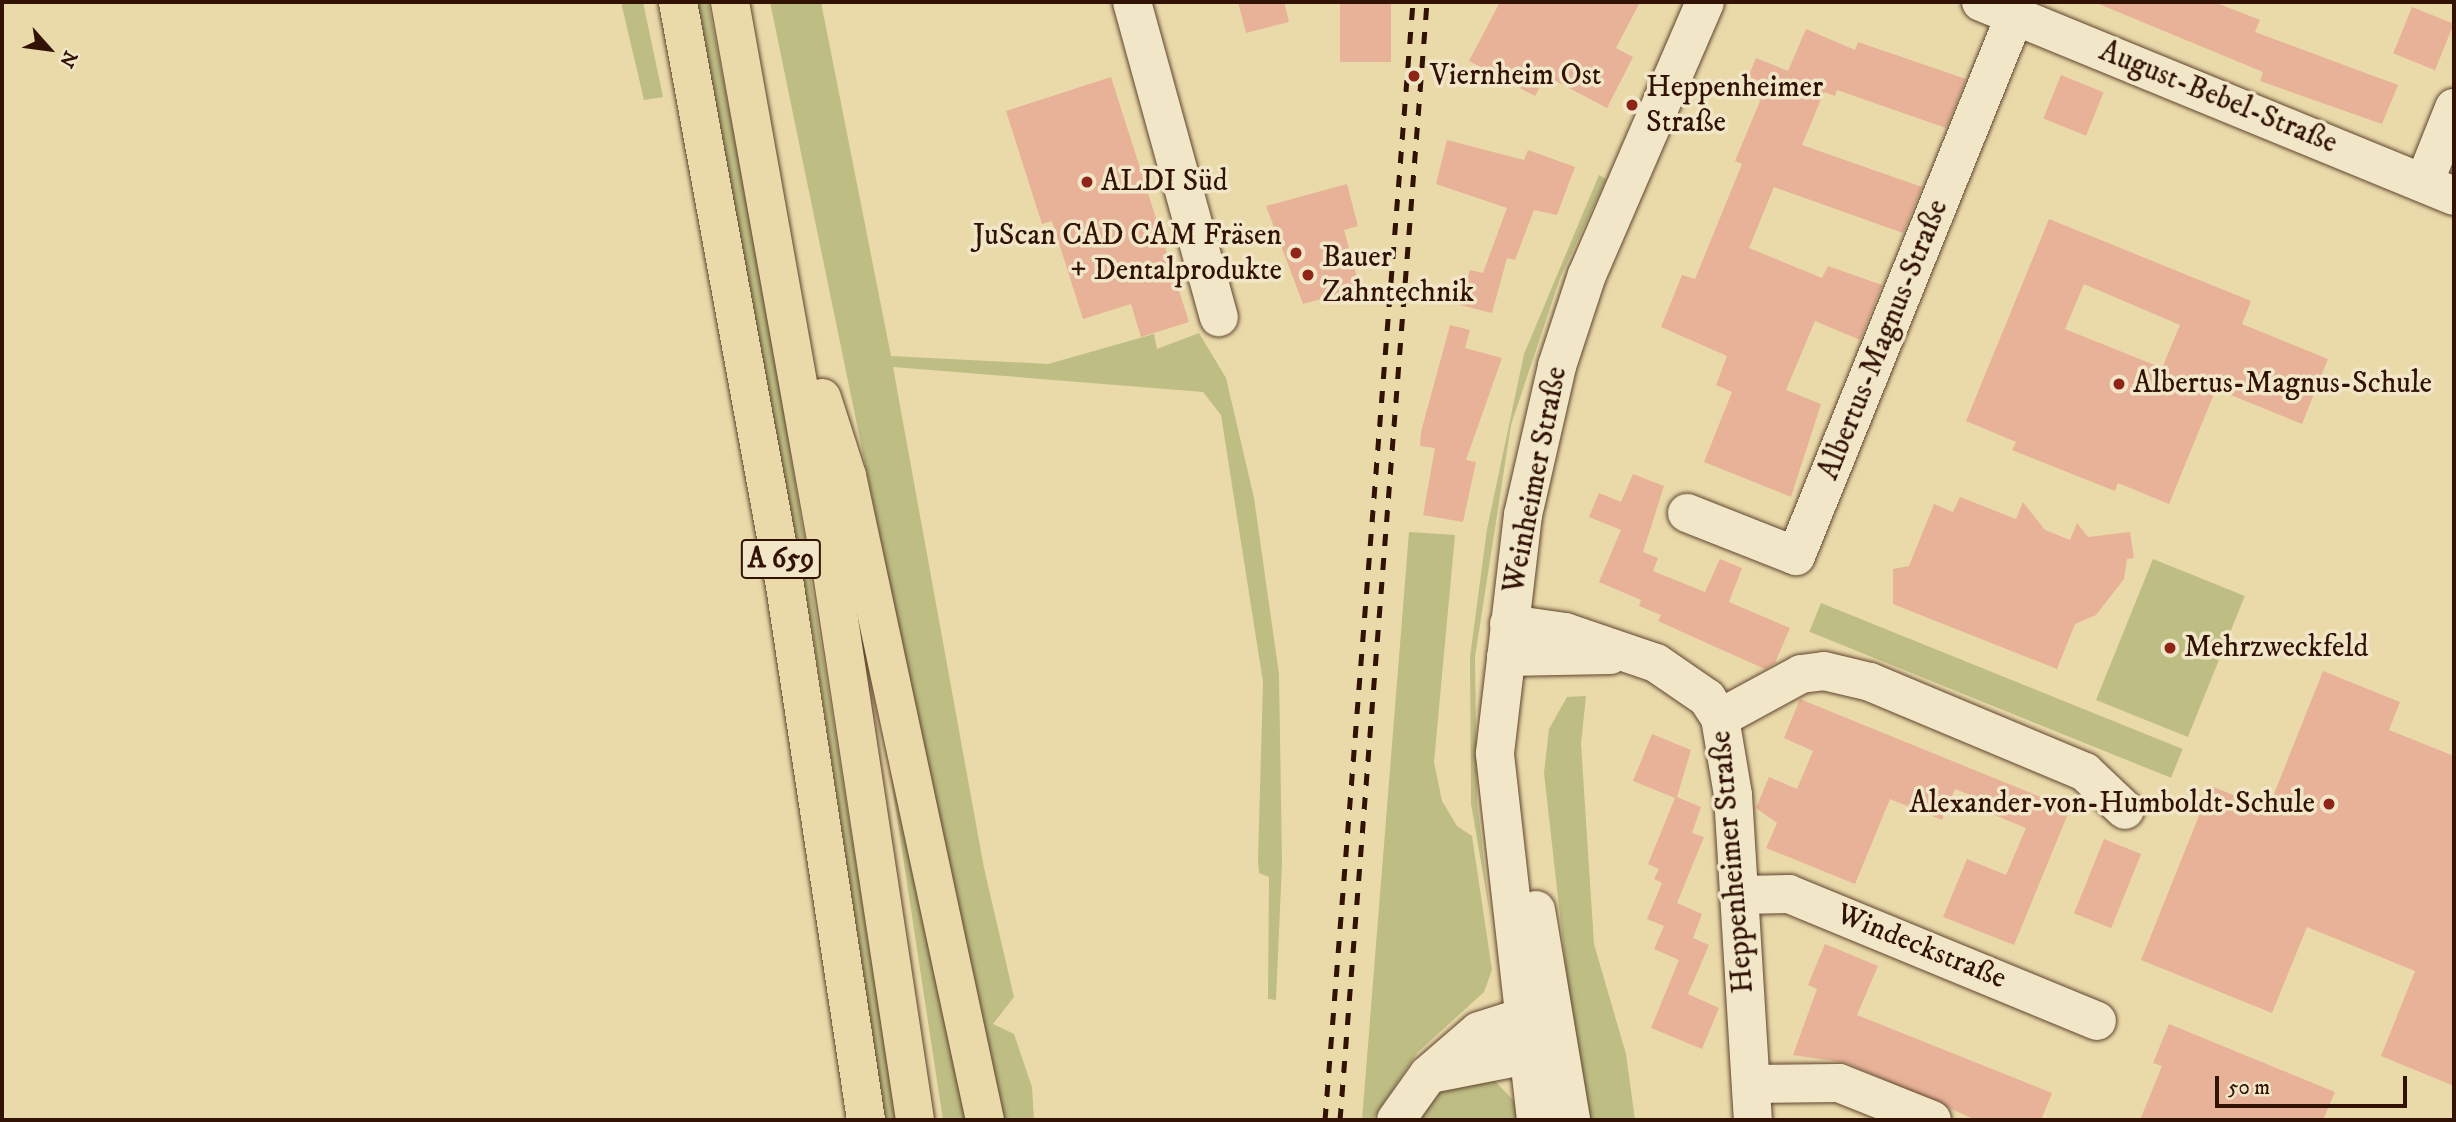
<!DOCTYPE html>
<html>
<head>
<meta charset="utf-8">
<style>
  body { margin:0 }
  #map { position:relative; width:2456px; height:1122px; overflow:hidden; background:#eadaaa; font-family:"IM FELL DW Pica",serif }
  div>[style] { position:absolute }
  .green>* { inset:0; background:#bdbd84; transform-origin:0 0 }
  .building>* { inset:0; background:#e7b297; transform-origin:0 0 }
  .roads { filter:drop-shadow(0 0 2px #60442e) drop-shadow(0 0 2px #60442e) }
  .minor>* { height:38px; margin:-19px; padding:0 19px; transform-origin:19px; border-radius:19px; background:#f1e7c8 }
  .highway>* { height:38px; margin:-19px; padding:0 19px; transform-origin:19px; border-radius:19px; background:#eadaaa }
  .rail>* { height:5px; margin-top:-2.5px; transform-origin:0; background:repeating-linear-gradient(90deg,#321205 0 12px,transparent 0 24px) }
  .dots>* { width:19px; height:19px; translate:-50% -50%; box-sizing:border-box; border:4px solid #f1e7c8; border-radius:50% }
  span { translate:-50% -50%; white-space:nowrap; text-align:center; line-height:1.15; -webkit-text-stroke:7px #f1e7c8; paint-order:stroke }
  .shield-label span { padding:2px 5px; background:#f1e7c8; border:2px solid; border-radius:5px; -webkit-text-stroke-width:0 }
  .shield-label { font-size:28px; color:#321205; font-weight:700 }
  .poi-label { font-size:30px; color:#321205 }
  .left { translate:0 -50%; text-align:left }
  .right { translate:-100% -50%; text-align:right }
  .street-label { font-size:30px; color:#321205 }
  .frame { position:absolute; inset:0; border:4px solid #321205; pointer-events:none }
  .north { position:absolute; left:14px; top:14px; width:70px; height:70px; -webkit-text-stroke:5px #f1e7c8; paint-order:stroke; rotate:118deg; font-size:19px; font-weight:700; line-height:28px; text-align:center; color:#321205 }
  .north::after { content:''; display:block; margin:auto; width:24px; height:32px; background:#321205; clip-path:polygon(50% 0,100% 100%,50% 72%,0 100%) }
  .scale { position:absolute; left:2215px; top:1076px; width:192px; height:32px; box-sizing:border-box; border:4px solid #321205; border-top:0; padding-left:9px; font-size:21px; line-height:24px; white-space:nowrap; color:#321205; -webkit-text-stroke:5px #f1e7c8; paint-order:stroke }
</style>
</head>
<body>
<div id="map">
  <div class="green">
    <div style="clip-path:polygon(621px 2px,643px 2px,663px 97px,644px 100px)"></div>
    <div style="clip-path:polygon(696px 2px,708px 2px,764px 288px,897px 1120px,885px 1120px,813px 636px)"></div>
    <div style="clip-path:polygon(770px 2px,821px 2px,891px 356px,1048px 364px,1154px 334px,1157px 349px,1199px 333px,1226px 378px,1254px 498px,1279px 674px,1282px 863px,1276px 1000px,1268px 999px,1269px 877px,1259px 873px,1258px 861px,1263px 682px,1221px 415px,1203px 392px,893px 367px,984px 868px,1014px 997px,993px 1024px,1014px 1034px,1032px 1087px,1034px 1120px,1000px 1120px)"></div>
    <div style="clip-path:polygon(1599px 175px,1606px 179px,1560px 278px,1511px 425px,1475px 657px,1477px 802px,1490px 914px,1471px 804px,1470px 657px,1487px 529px,1524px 354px)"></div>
    <div style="clip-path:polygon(1409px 532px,1455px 535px,1434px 762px,1442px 801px,1457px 826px,1472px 836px,1492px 970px,1484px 992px,1418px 1052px,1372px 1120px,1362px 1120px)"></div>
    <div style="left:2153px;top:559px;width:99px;height:152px;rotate:22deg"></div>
    <div style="left:1821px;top:603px;width:390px;height:31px;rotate:22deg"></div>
    <div style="clip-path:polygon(870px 640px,974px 1120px,943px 1120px)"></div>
    <div style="clip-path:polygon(1586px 696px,1581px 744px,1594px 944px,1626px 1054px,1635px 1120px,1586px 1120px,1574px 1040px,1544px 773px,1549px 729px,1567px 697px)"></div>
    <div style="clip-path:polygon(1494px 1080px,1514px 1101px,1521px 1120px,1416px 1120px,1450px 1081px)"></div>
  </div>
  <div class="building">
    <div style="clip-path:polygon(1238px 2px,1284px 2px,1289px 22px,1246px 33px)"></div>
    <div style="left:1340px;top:2px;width:51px;height:60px"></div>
    <div style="clip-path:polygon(1500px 2px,1640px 2px,1616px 48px,1633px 57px,1607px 108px,1546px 76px,1535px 96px,1469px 61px)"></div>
    <div style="clip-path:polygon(2094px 2px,2214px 2px,2260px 20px,2255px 32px,2398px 85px,2382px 124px,2260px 81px,2263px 72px)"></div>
    <div style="left:2412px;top:7px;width:45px;height:50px;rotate:22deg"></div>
    <div style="clip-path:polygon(1806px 29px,1855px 50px,1858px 42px,1966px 79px,1946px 128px,1837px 90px,1835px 96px,1824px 92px,1802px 145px,1922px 187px,1903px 233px,1774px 187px,1749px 248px,1822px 278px,1828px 266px,1882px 285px,1860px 340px,1815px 321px,1786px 390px,1821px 404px,1791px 497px,1704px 462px,1732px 392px,1716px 385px,1727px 356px,1661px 327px,1682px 275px,1695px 279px,1742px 164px,1735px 161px,1765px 89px,1746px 82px,1756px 58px,1788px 71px)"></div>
    <div style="left:2061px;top:75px;width:46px;height:47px;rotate:22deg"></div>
    <div style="clip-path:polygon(1111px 77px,1189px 322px,1141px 337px,1131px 304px,1083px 319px,1052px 221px,1042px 224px,1006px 111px)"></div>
    <div style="clip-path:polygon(1447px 140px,1524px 160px,1528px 150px,1575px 167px,1557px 215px,1534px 210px,1515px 260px,1507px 258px,1492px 313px,1460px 305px,1470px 270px,1483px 273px,1507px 208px,1436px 184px)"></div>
    <div style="clip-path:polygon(1347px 184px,1358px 226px,1344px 230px,1360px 288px,1303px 304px,1266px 206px)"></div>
    <div style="clip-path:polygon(evenodd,2049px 219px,2251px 301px,2242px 324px,2328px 359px,2302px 424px,2216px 389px,2169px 504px,2118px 483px,2115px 491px,2012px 450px,2016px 442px,1966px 421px,2049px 219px,2084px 284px,2180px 325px,2162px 368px,2065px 329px,2084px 284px)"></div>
    <div style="clip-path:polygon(1450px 325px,1470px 330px,1465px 348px,1502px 358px,1466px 460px,1476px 462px,1463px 522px,1423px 515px,1435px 448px,1420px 446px,1421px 432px)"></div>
    <div style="clip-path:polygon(1633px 474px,1664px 486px,1643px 552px,1658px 558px,1653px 571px,1705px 592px,1720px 559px,1742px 568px,1729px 602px,1790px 628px,1775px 663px,1765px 669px,1711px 645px,1658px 621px,1661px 615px,1639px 606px,1641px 600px,1599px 582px,1621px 530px,1589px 517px,1599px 493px,1621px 502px)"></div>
    <div style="clip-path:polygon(1960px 497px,2016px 519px,2023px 502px,2045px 530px,2070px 540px,2077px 523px,2088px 537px,2130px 532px,2134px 558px,2127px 559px,2124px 579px,2096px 615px,2075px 624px,2057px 669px,1893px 604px,1893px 569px,1909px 566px,1934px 504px,1953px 512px)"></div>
    <div style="clip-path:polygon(2323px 671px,2400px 702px,2389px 730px,2454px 756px,2454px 1086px,2381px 1056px,2415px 971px,2307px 927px,2272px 1013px,2141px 960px,2211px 786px,2268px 809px)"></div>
    <div style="clip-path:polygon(1800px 699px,2070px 809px,2014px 945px,1943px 917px,1967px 859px,2006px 875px,2026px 828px,1987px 812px,1990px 803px,1955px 789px,1942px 820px,1890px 799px,1855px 884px,1766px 848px,1777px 823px,1756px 808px,1769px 777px,1797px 789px,1813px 751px,1784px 738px)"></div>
    <div style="clip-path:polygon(1652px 734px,1691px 750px,1677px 797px,1701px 807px,1692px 833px,1704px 837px,1677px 903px,1702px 914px,1693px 938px,1709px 945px,1688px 994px,1719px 1008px,1702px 1049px,1651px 1028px,1679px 960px,1654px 949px,1664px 926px,1647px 919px,1662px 883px,1654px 879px,1659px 869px,1648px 864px,1675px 798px,1633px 781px)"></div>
    <div style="left:2104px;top:839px;width:40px;height:80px;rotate:22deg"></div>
    <div style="clip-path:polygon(1825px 944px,1878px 966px,1857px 1015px,2052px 1093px,2041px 1120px,1976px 1120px,1847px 1063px,1793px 1055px,1817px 989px,1808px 985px)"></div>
    <div style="clip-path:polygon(2169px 1024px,2335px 1092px,2323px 1120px,2140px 1120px,2162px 1066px,2153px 1063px)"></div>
  </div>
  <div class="roads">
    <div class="minor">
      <div style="left:1132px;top:2px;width:327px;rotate:74.6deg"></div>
      <div style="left:1981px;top:2px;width:511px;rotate:22.3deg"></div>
      <div style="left:2424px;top:183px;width:81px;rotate:-68.2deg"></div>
      <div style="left:1687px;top:513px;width:117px;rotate:21.5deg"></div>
      <div style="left:1796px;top:556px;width:584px;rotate:-67.96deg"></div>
      <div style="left:1509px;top:624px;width:57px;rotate:8.1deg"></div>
      <div style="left:1565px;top:632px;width:96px;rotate:18.8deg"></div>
      <div style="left:1656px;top:663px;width:62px;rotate:34.5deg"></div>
      <div style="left:1707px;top:698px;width:24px;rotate:57deg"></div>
      <div style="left:1720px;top:718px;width:78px;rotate:80.4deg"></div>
      <div style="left:1733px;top:795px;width:326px;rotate:86.5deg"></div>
      <div style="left:1506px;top:657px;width:104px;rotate:-1.1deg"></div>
      <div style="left:1720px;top:718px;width:92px;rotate:-28.5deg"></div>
      <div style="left:1801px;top:674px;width:23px;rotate:-7deg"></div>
      <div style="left:1824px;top:671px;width:47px;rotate:13.4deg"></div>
      <div style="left:1870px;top:682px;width:233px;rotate:22.7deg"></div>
      <div style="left:2085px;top:772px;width:55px;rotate:43.5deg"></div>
      <div style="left:1741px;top:895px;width:48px;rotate:-1.2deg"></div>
      <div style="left:1789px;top:894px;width:333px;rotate:22.4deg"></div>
      <div style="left:1536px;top:910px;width:213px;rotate:80.5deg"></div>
      <div style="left:1430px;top:1074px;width:100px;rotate:-11deg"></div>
      <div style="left:1528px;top:1055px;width:25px;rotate:-34deg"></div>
      <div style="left:1751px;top:1084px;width:88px;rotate:-0.7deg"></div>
      <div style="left:1839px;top:1083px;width:100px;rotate:21.7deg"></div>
      <div style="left:1396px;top:1120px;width:55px;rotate:-54.6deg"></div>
      <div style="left:1428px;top:1075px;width:67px;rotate:-40.8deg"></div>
      <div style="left:1479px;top:1031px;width:46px;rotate:-17.7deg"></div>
      <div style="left:1523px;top:1017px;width:25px;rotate:21deg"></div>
      <div style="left:1536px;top:1120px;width:369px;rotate:-96.4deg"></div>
      <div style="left:1495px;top:753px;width:240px;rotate:-83.3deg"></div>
      <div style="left:1523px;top:515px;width:153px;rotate:-77.1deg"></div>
      <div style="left:1557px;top:366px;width:96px;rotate:-71.8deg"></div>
      <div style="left:1587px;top:275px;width:297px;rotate:-66.6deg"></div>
    </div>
    <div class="highway">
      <div style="left:678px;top:2px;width:594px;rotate:79.62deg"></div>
      <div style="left:785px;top:586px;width:540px;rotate:81.37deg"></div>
      <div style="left:730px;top:2px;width:580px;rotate:79.87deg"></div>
      <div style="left:832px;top:573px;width:553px;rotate:81.37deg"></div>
      <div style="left:822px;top:398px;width:82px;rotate:72.2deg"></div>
      <div style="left:847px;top:476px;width:659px;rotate:77.91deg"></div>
    </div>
  </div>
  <div class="rail">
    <div style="left:1325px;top:1120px;width:1121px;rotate:-85.5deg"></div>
    <div style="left:1340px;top:1120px;width:1121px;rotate:-85.55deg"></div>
  </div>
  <div class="dots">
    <div style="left:1414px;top:76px;background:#8f2418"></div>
    <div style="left:1632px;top:105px;background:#8f2418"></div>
    <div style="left:1087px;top:182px;background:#8f2418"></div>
    <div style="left:1296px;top:253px;background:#8f2418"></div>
    <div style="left:1308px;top:275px;background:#8f2418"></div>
    <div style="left:2119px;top:384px;background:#8f2418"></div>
    <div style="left:2170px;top:648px;background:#8f2418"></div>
    <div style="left:2329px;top:804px;background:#8f2418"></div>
  </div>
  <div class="shield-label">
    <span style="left:781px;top:559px">A 659</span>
  </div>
  <div class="poi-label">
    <span class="left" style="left:1430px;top:76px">Viernheim Ost</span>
    <span class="left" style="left:1646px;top:105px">Heppenheimer<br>Straße</span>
    <span class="left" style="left:1101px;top:182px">ALDI Süd</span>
    <span class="right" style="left:1282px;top:253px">JuScan CAD CAM Fräsen<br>+ Dentalprodukte</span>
    <span class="left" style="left:1322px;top:275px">Bauer<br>Zahntechnik</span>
    <span class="left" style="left:2133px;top:384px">Albertus-Magnus-Schule</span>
    <span class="left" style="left:2184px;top:648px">Mehrzweckfeld</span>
    <span class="right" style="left:2315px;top:804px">Alexander-von-Humboldt-Schule</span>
  </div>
  <div class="street-label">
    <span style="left:2218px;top:98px;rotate:22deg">August-Bebel-Straße</span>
    <span style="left:1884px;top:340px;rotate:-68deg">Albertus-Magnus-Straße</span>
    <span style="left:1536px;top:480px;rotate:-79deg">Weinheimer Straße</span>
    <span style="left:1733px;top:862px;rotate:-95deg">Heppenheimer Straße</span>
    <span style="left:1921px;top:947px;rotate:22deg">Windeckstraße</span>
  </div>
  <div class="frame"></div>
  <div class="north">N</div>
  <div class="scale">50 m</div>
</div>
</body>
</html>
